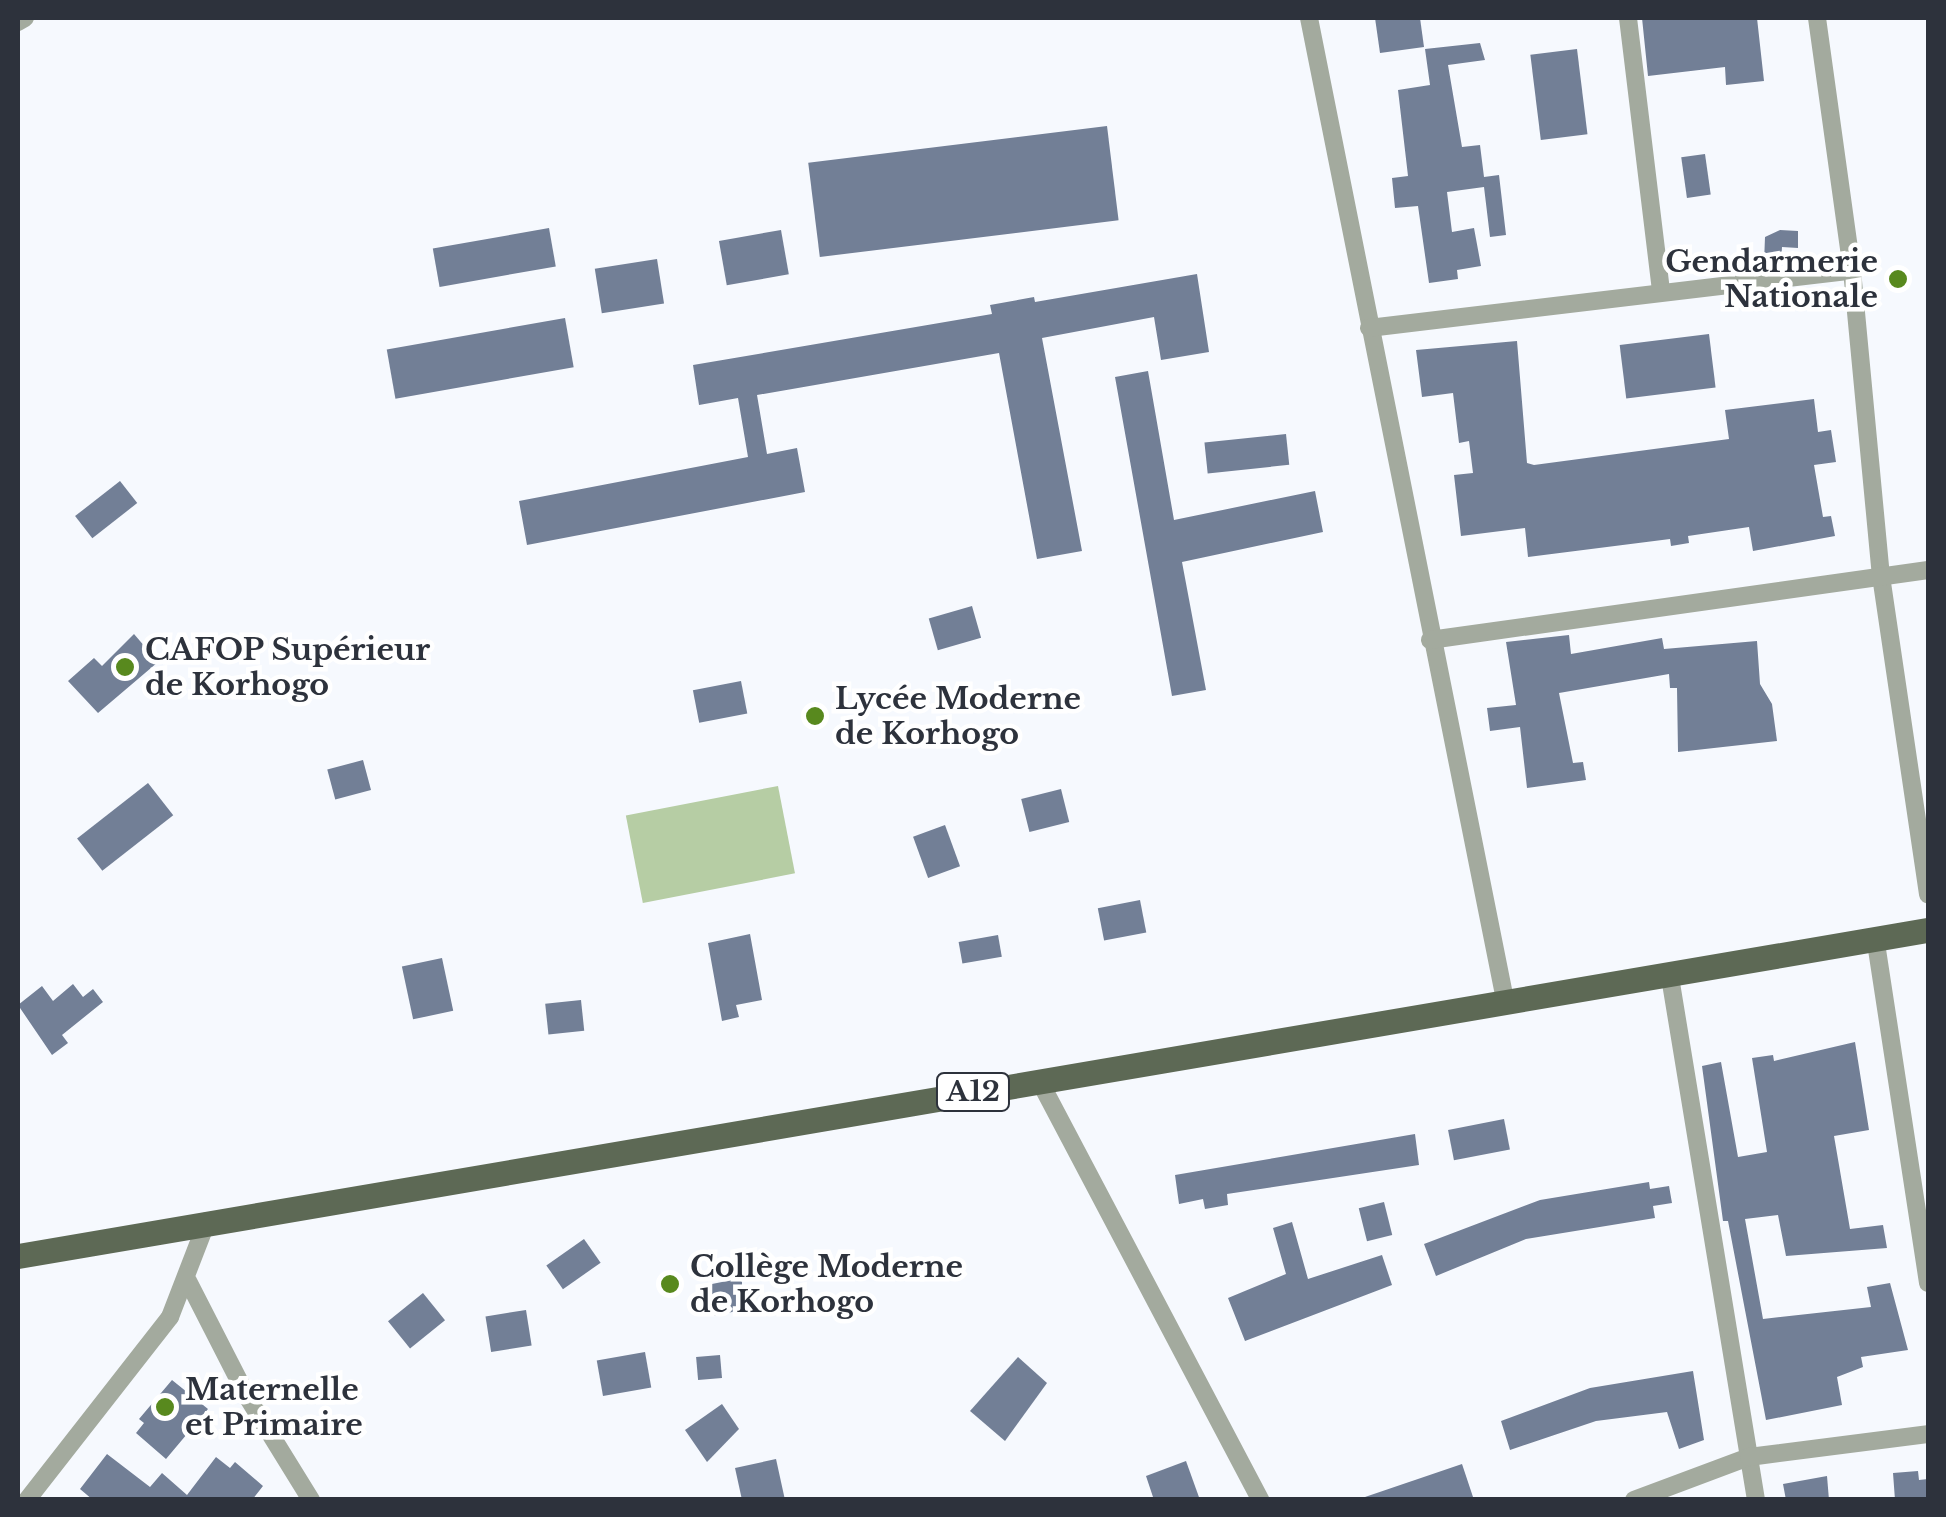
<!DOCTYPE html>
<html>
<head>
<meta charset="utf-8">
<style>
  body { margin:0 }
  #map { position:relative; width:1946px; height:1517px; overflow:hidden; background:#f6f9fe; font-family:"Libre Baskerville",serif }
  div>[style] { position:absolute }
  .green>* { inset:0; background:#b6cda4; transform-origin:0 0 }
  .building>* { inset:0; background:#727f96; transform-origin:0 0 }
  .minor>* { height:18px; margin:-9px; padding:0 9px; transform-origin:9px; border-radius:9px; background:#a3aa9e }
  .primary>* { height:25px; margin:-12.5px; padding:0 12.5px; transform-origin:12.5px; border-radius:12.5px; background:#5d6955 }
  .dots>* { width:28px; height:28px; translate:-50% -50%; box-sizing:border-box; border:5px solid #fff; border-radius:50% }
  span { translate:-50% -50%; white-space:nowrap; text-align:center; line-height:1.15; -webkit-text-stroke:9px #fff; paint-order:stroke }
  .shield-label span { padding:2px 8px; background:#fff; border:2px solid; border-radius:8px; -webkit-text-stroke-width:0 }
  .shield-label { font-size:28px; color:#2d323c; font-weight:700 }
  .poi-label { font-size:30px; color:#2d323c; font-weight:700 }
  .right { translate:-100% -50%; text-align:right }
  .left { translate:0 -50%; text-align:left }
  .frame { position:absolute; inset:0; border:20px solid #2d323c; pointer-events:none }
</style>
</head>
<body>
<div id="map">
  <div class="green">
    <div style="left:778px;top:786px;width:89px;height:155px;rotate:79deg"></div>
  </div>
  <div class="building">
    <div style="clip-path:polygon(1375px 18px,1420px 18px,1424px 47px,1380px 53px)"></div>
    <div style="clip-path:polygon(1642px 18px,1757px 18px,1764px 81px,1726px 85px,1725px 67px,1648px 76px)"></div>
    <div style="clip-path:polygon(1480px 43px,1485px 60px,1448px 65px,1462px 147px,1480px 145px,1484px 177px,1499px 175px,1506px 235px,1490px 237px,1484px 187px,1447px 192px,1452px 232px,1474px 228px,1481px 266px,1457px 270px,1458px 279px,1429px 283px,1418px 206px,1395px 208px,1392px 178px,1408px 176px,1398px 90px,1430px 85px,1425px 49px)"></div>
    <div style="left:1577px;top:49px;width:86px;height:47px;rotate:83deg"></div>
    <div style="left:1107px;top:126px;width:95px;height:301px;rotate:83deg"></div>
    <div style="left:1705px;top:154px;width:41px;height:24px;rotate:82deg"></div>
    <div style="left:549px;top:228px;width:39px;height:118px;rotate:80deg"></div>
    <div style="left:781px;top:230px;width:45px;height:63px;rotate:80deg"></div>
    <div style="clip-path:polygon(1780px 230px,1798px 231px,1798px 248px,1782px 247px,1781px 263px,1764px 263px,1765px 237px)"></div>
    <div style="left:657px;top:259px;width:45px;height:63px;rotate:81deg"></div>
    <div style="clip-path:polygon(1197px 274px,1209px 352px,1161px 360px,1154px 317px,1042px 338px,1082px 551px,1037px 559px,999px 353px,757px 395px,767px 454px,797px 448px,805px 492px,527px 545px,519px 501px,748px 457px,738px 398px,699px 405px,693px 365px,992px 314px,990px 305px,1034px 297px,1035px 302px)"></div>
    <div style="left:565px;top:318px;width:50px;height:181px;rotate:80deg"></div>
    <div style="left:1709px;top:334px;width:54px;height:90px;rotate:83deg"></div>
    <div style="clip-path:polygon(1517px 341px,1527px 463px,1534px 465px,1729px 439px,1725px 410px,1814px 399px,1818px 432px,1831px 430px,1836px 462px,1814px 465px,1823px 517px,1831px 516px,1835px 536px,1753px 551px,1749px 527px,1688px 536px,1689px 543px,1671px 546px,1670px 539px,1528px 557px,1525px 528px,1461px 536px,1454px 475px,1473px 473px,1469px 441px,1459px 443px,1453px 393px,1422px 397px,1416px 350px)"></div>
    <div style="clip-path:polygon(1148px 371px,1174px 520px,1315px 491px,1323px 532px,1182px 562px,1206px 690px,1172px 696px,1115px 377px)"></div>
    <div style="left:1286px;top:434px;width:31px;height:82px;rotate:84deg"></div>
    <div style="left:120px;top:481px;width:28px;height:57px;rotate:52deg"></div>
    <div style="left:972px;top:606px;width:33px;height:45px;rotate:74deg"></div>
    <div style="clip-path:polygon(134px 634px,158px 662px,98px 713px,68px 681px,94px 658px,102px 666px)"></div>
    <div style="clip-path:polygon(1569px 635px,1571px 654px,1662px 638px,1664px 649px,1757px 641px,1760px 684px,1772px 704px,1777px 741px,1678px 752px,1677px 688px,1670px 688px,1669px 674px,1559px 693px,1573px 763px,1583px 762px,1586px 780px,1527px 788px,1520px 727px,1490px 731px,1487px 708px,1516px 705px,1506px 642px)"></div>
    <div style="left:741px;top:681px;width:33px;height:49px;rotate:79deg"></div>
    <div style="left:363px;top:760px;width:31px;height:37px;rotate:75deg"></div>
    <div style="left:148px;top:783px;width:41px;height:90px;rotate:52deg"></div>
    <div style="left:1061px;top:789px;width:34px;height:41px;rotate:76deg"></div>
    <div style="left:945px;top:825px;width:44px;height:34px;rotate:70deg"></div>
    <div style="left:1140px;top:900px;width:33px;height:43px;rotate:79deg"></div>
    <div style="clip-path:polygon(750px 934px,762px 1000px,736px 1005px,739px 1017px,722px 1021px,708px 943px)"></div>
    <div style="left:998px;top:935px;width:22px;height:40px;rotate:80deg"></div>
    <div style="left:442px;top:958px;width:54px;height:41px;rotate:78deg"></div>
    <div style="clip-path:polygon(73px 984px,83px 997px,93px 989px,103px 1002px,62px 1035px,68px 1043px,52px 1055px,18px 1005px,42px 986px,53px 1001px)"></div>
    <div style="left:581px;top:1000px;width:31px;height:36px;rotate:84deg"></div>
    <div style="clip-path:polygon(1855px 1042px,1869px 1130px,1834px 1136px,1850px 1229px,1883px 1225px,1887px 1248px,1786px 1256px,1778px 1215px,1745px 1219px,1763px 1319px,1871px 1307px,1867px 1287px,1890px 1283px,1908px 1350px,1861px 1357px,1863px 1367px,1837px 1377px,1842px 1405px,1766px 1420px,1728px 1221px,1723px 1221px,1702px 1066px,1721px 1062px,1738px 1157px,1767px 1152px,1752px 1058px,1773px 1055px,1774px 1061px)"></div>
    <div style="left:1504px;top:1119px;width:31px;height:57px;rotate:79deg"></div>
    <div style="clip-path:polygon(1415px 1134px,1419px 1165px,1227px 1194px,1228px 1205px,1205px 1209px,1203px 1199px,1179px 1204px,1175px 1175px)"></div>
    <div style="clip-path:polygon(1649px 1182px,1650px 1189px,1669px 1186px,1672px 1203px,1653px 1206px,1655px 1218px,1526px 1239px,1436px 1276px,1424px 1244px,1540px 1200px)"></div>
    <div style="left:1384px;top:1202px;width:34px;height:26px;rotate:76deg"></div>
    <div style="clip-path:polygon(1292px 1222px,1308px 1279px,1382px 1255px,1392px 1285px,1245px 1341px,1228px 1298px,1286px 1274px,1273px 1228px)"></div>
    <div style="left:584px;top:1239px;width:29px;height:46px;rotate:55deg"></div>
    <div style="clip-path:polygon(742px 1278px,742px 1310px,712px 1316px,707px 1285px)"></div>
    <div style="left:423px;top:1293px;width:35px;height:45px;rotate:51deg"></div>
    <div style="left:526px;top:1310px;width:36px;height:41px;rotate:81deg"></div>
    <div style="left:645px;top:1352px;width:36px;height:49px;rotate:80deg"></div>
    <div style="left:720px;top:1355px;width:23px;height:24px;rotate:85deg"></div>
    <div style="clip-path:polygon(1018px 1357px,1047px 1383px,1005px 1441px,970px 1411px)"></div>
    <div style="clip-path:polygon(1693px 1371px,1704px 1440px,1679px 1449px,1667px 1412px,1596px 1421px,1510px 1450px,1501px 1421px,1590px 1388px)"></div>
    <div style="clip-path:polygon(172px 1380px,208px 1409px,166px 1459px,136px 1433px,144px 1423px,139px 1419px)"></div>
    <div style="clip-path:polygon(722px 1404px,739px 1429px,707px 1462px,685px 1430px)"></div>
    <div style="clip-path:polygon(107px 1454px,150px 1487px,162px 1473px,187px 1495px,216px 1457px,230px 1468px,235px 1462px,263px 1486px,252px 1500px,93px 1500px,80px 1489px)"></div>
    <div style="clip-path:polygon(776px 1459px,785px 1500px,742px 1500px,735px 1468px)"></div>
    <div style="clip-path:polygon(1186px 1461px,1200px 1500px,1154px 1500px,1146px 1476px)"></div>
    <div style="clip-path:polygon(1462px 1464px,1474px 1500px,1366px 1500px,1365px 1497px)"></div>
    <div style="clip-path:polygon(1918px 1471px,1919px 1480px,1928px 1479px,1928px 1498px,1895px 1500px,1893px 1473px)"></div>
    <div style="clip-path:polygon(1827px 1476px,1829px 1500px,1786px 1500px,1783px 1484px)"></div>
  </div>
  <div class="minor">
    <div style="left:1309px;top:18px;width:1006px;rotate:78.71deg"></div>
    <div style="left:1628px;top:18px;width:274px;rotate:83.1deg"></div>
    <div style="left:1817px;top:18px;width:254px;rotate:82.1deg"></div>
    <div style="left:1852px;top:270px;width:307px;rotate:84.6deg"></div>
    <div style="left:1881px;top:576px;width:322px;rotate:81.6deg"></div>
    <div style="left:18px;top:22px;width:8px;rotate:-30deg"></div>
    <div style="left:1369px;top:328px;width:486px;rotate:-6.8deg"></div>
    <div style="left:1430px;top:640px;width:503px;rotate:-8deg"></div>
    <div style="left:1876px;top:943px;width:344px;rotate:81.3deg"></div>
    <div style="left:1670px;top:977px;width:530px;rotate:80.66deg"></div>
    <div style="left:1039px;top:1080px;width:475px;rotate:62.2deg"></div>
    <div style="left:188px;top:1281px;width:131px;rotate:62.9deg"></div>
    <div style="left:248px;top:1398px;width:120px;rotate:58.3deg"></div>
    <div style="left:27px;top:1500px;width:232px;rotate:-52deg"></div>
    <div style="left:170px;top:1317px;width:103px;rotate:-68.9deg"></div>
    <div style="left:1634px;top:1500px;width:123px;rotate:-20.5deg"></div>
    <div style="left:1749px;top:1457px;width:180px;rotate:-7.3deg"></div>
  </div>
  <div class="primary">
    <div style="left:18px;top:1256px;width:1938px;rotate:-9.69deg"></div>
  </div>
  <div class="dots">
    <div style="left:1898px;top:279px;background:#58891e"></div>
    <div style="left:125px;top:667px;background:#58891e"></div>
    <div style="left:815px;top:716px;background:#58891e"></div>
    <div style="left:670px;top:1284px;background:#58891e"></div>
    <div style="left:165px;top:1407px;background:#58891e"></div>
  </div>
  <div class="shield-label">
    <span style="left:973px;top:1092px">A12</span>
  </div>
  <div class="poi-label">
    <span class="right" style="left:1878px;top:279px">Gendarmerie<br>Nationale</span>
    <span class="left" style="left:145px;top:667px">CAFOP Supérieur<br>de Korhogo</span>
    <span class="left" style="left:835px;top:716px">Lycée Moderne<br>de Korhogo</span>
    <span class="left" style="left:690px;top:1284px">Collège Moderne<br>de Korhogo</span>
    <span class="left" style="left:185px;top:1407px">Maternelle<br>et Primaire</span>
  </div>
  <div class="frame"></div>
</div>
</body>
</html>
